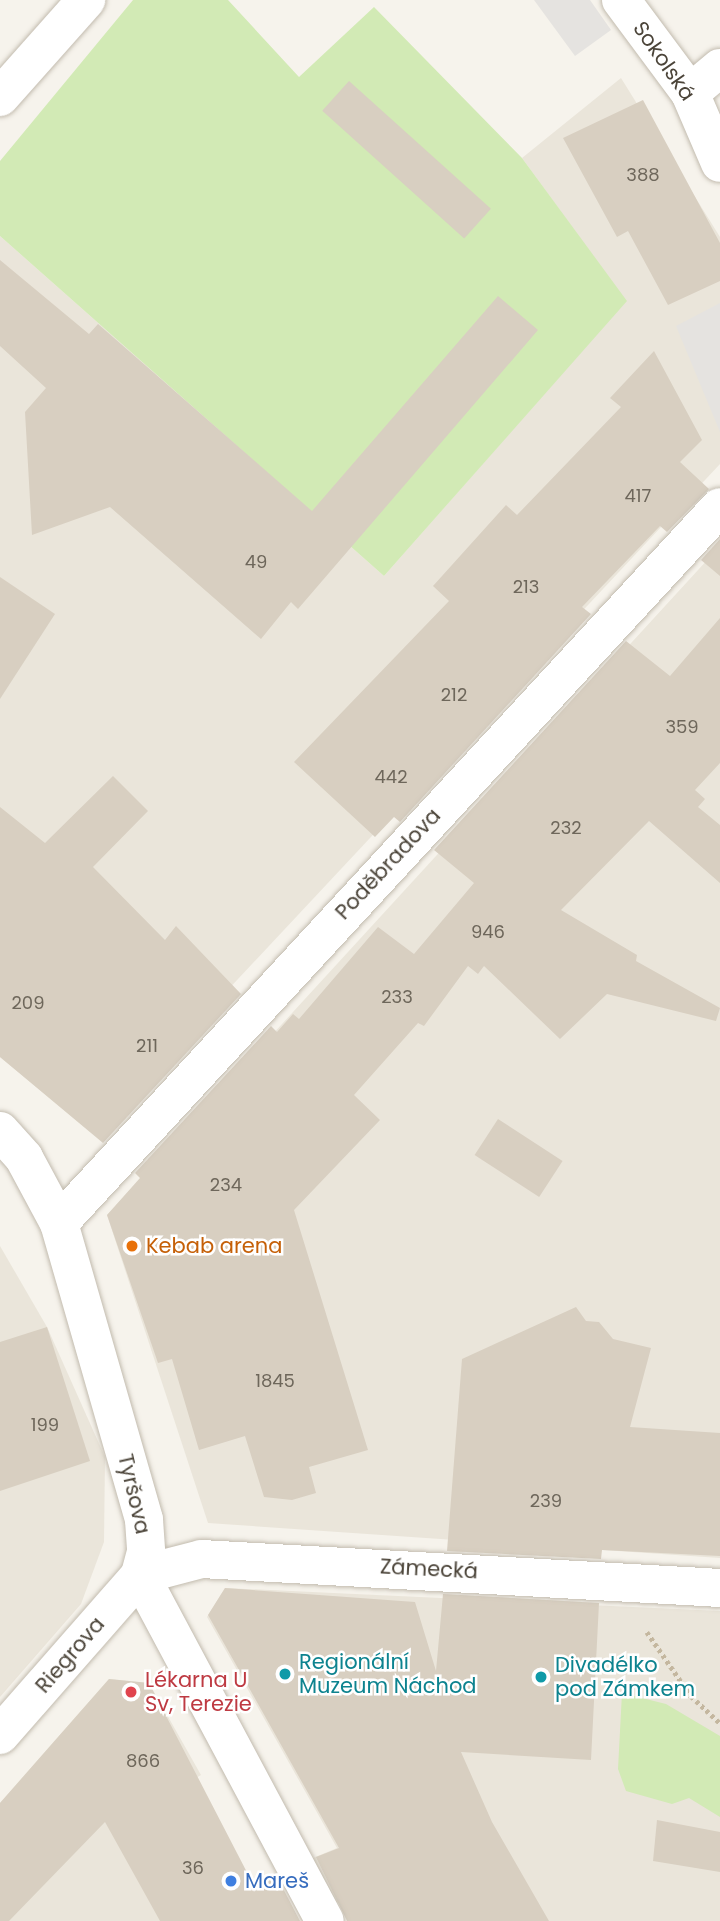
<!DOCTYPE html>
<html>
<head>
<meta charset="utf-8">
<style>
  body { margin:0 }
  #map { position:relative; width:720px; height:1921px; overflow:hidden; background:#f6f3ec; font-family:Poppins,sans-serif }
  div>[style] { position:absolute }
  .residential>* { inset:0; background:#eae5da }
  .green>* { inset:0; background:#d2eab5 }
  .parking>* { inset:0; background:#e5e3e0 }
  .building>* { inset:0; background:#d8cfc1; transform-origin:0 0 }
  .path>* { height:4.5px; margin-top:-2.25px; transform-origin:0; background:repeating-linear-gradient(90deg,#c4b79f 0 3.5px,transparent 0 7px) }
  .roads { filter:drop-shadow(0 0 2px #c2bbae) drop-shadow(0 0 2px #c2bbae) }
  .minor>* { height:38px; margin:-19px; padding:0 19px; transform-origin:19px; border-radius:19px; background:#fff }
  .dots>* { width:19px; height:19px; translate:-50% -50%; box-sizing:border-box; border:4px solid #fff; border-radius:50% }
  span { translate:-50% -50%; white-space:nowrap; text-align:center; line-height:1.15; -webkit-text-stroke:5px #fff; paint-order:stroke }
  .number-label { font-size:18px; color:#6e675b }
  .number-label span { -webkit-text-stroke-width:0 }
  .street-label { font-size:21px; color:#4b4439 }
  .food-label { font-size:21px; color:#c56008 }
  .left { translate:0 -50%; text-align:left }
  .culture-label { font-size:21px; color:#0d838f }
  .health-label { font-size:21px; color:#be3a42 }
  .shop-label { font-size:21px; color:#366cbe }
</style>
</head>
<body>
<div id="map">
  <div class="residential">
    <div style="clip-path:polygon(621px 78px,720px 237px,720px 464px,93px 1134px,0 1057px,0 236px,384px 576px,626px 301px,522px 158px)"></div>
    <div style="clip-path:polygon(720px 546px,720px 1558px,208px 1523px,107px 1215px)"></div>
    <div style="clip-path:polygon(0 1246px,47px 1327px,105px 1457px,104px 1542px,81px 1604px,0 1697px)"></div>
    <div style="clip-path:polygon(225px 1588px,720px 1611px,720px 1921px,358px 1921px,351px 1909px,332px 1900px,313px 1858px,337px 1848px,207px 1617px)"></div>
    <div style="clip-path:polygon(109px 1679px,149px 1683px,201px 1775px,194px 1779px,274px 1921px,0 1921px,0 1803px)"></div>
  </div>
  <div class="green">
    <div style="clip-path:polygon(133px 0,228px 0,299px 77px,374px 7px,522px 158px,627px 301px,384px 576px,0 236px,0 161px)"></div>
    <div style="clip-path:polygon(622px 1693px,666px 1704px,720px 1736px,720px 1817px,689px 1798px,672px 1804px,626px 1791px,618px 1769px)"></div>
  </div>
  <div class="parking">
    <div style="clip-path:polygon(534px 0,590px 0,611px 30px,575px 56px)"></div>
    <div style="clip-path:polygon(720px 303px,720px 432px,676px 326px)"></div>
  </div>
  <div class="building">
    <div style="left:349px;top:81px;width:191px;height:40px;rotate:42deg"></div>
    <div style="clip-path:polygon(643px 100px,720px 243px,720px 281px,668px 305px,628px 231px,617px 237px,563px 138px)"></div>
    <div style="clip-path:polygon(0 260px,89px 334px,98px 324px,312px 511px,498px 296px,538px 330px,298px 609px,291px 602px,261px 639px,110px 507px,32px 535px,25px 412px,46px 388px,0 346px)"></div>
    <div style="clip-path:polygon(654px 351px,702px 440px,680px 462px,709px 489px,667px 532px,660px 526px,582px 607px,591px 614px,400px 822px,394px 817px,375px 837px,294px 762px,449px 601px,433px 586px,506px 505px,517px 515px,621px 407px,610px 398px)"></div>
    <div style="clip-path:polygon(720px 539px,720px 576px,701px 560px)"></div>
    <div style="clip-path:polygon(0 577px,55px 614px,0 699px)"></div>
    <div style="clip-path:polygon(720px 618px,720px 763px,695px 790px,705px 799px,698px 807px,720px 825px,720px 883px,649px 821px,561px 910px,637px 955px,636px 961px,720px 1008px,716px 1021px,607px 994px,560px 1039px,484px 966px,478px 974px,468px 966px,424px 1026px,418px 1023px,354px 1095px,380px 1120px,294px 1210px,368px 1450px,309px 1467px,316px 1493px,292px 1500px,264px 1497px,245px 1436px,199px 1450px,172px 1359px,158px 1363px,107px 1215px,140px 1178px,135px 1173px,271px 1026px,277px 1032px,293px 1014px,299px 1019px,378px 927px,414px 954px,474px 883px,434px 850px,626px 641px,670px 676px)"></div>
    <div style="clip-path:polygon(113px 776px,148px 811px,93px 867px,165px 940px,176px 926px,241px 994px,103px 1143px,0 1057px,0 807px,45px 843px)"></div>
    <div style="left:498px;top:1119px;width:77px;height:43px;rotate:33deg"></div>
    <div style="clip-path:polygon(576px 1307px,586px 1321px,599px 1322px,613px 1339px,651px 1348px,630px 1427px,720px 1433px,720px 1556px,602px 1550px,601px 1559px,447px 1551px,462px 1359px)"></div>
    <div style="clip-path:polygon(47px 1327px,90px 1461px,0 1491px,0 1342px)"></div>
    <div style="clip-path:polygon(225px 1588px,415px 1602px,436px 1671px,443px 1594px,599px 1603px,591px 1760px,461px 1752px,492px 1822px,549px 1921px,347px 1921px,316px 1857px,339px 1848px,208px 1615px)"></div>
    <div style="clip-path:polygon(109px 1679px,149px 1683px,252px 1882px,275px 1873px,300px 1921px,160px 1921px,105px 1822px,9px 1921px,0 1921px,0 1803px)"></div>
    <div style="clip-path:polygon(657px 1820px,720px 1832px,720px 1872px,653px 1861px)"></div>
  </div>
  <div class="path">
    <div style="left:647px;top:1632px;width:78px;rotate:55.5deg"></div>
    <div style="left:691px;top:1696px;width:40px;rotate:43deg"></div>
  </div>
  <div class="roads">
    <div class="minor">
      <div style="left:621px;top:0;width:116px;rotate:53.4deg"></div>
      <div style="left:690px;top:93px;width:76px;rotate:66.8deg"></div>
      <div style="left:690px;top:93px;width:39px;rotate:-40deg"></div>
      <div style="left:0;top:97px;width:130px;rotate:-48.4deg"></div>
      <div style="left:0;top:1131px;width:36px;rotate:48deg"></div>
      <div style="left:24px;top:1158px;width:74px;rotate:61.7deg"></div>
      <div style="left:59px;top:1223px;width:309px;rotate:74deg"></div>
      <div style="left:144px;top:1520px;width:32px;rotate:86deg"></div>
      <div style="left:146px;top:1552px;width:24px;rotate:105deg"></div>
      <div style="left:140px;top:1575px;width:392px;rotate:61.9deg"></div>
      <div style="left:59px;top:1223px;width:974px;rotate:-47.29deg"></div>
      <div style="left:140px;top:1575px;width:64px;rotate:-14.5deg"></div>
      <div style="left:202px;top:1559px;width:519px;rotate:3.2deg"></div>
      <div style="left:0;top:1735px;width:213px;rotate:-48.8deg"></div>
    </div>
  </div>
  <div class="dots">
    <div style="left:132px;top:1246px;background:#e8710a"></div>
    <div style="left:285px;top:1674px;background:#0f9aa8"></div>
    <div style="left:541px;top:1677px;background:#0f9aa8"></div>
    <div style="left:131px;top:1692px;background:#e0444e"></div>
    <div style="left:231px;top:1881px;background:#3f7fe0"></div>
  </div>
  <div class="number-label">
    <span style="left:643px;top:175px">388</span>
    <span style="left:638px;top:496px">417</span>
    <span style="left:256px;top:562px">49</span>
    <span style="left:526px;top:587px">213</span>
    <span style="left:454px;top:695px">212</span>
    <span style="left:682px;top:727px">359</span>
    <span style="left:391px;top:777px">442</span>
    <span style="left:566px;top:828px">232</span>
    <span style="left:488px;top:932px">946</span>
    <span style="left:397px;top:997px">233</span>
    <span style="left:28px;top:1003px">209</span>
    <span style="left:147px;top:1046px">211</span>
    <span style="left:226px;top:1185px">234</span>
    <span style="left:275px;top:1381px">1845</span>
    <span style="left:45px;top:1425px">199</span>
    <span style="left:546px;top:1501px">239</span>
    <span style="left:143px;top:1761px">866</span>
    <span style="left:193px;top:1868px">36</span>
  </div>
  <div class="street-label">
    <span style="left:664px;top:61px;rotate:55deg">Sokolská</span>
    <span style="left:388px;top:864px;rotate:-47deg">Poděbradova</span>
    <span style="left:134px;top:1494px;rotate:77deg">Tyršova</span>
    <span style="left:429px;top:1569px;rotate:3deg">Zámecká</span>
    <span style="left:70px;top:1655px;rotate:-49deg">Riegrova</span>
  </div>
  <div class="food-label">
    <span class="left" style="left:146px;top:1246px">Kebab arena</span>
  </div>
  <div class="culture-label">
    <span class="left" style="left:299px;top:1674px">Regionální<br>Muzeum Náchod</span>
    <span class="left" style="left:555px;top:1677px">Divadélko<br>pod Zámkem</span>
  </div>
  <div class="health-label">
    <span class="left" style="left:145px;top:1692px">Lékarna U<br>Sv, Terezie</span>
  </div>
  <div class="shop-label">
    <span class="left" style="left:245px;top:1881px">Mareš</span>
  </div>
</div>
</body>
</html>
